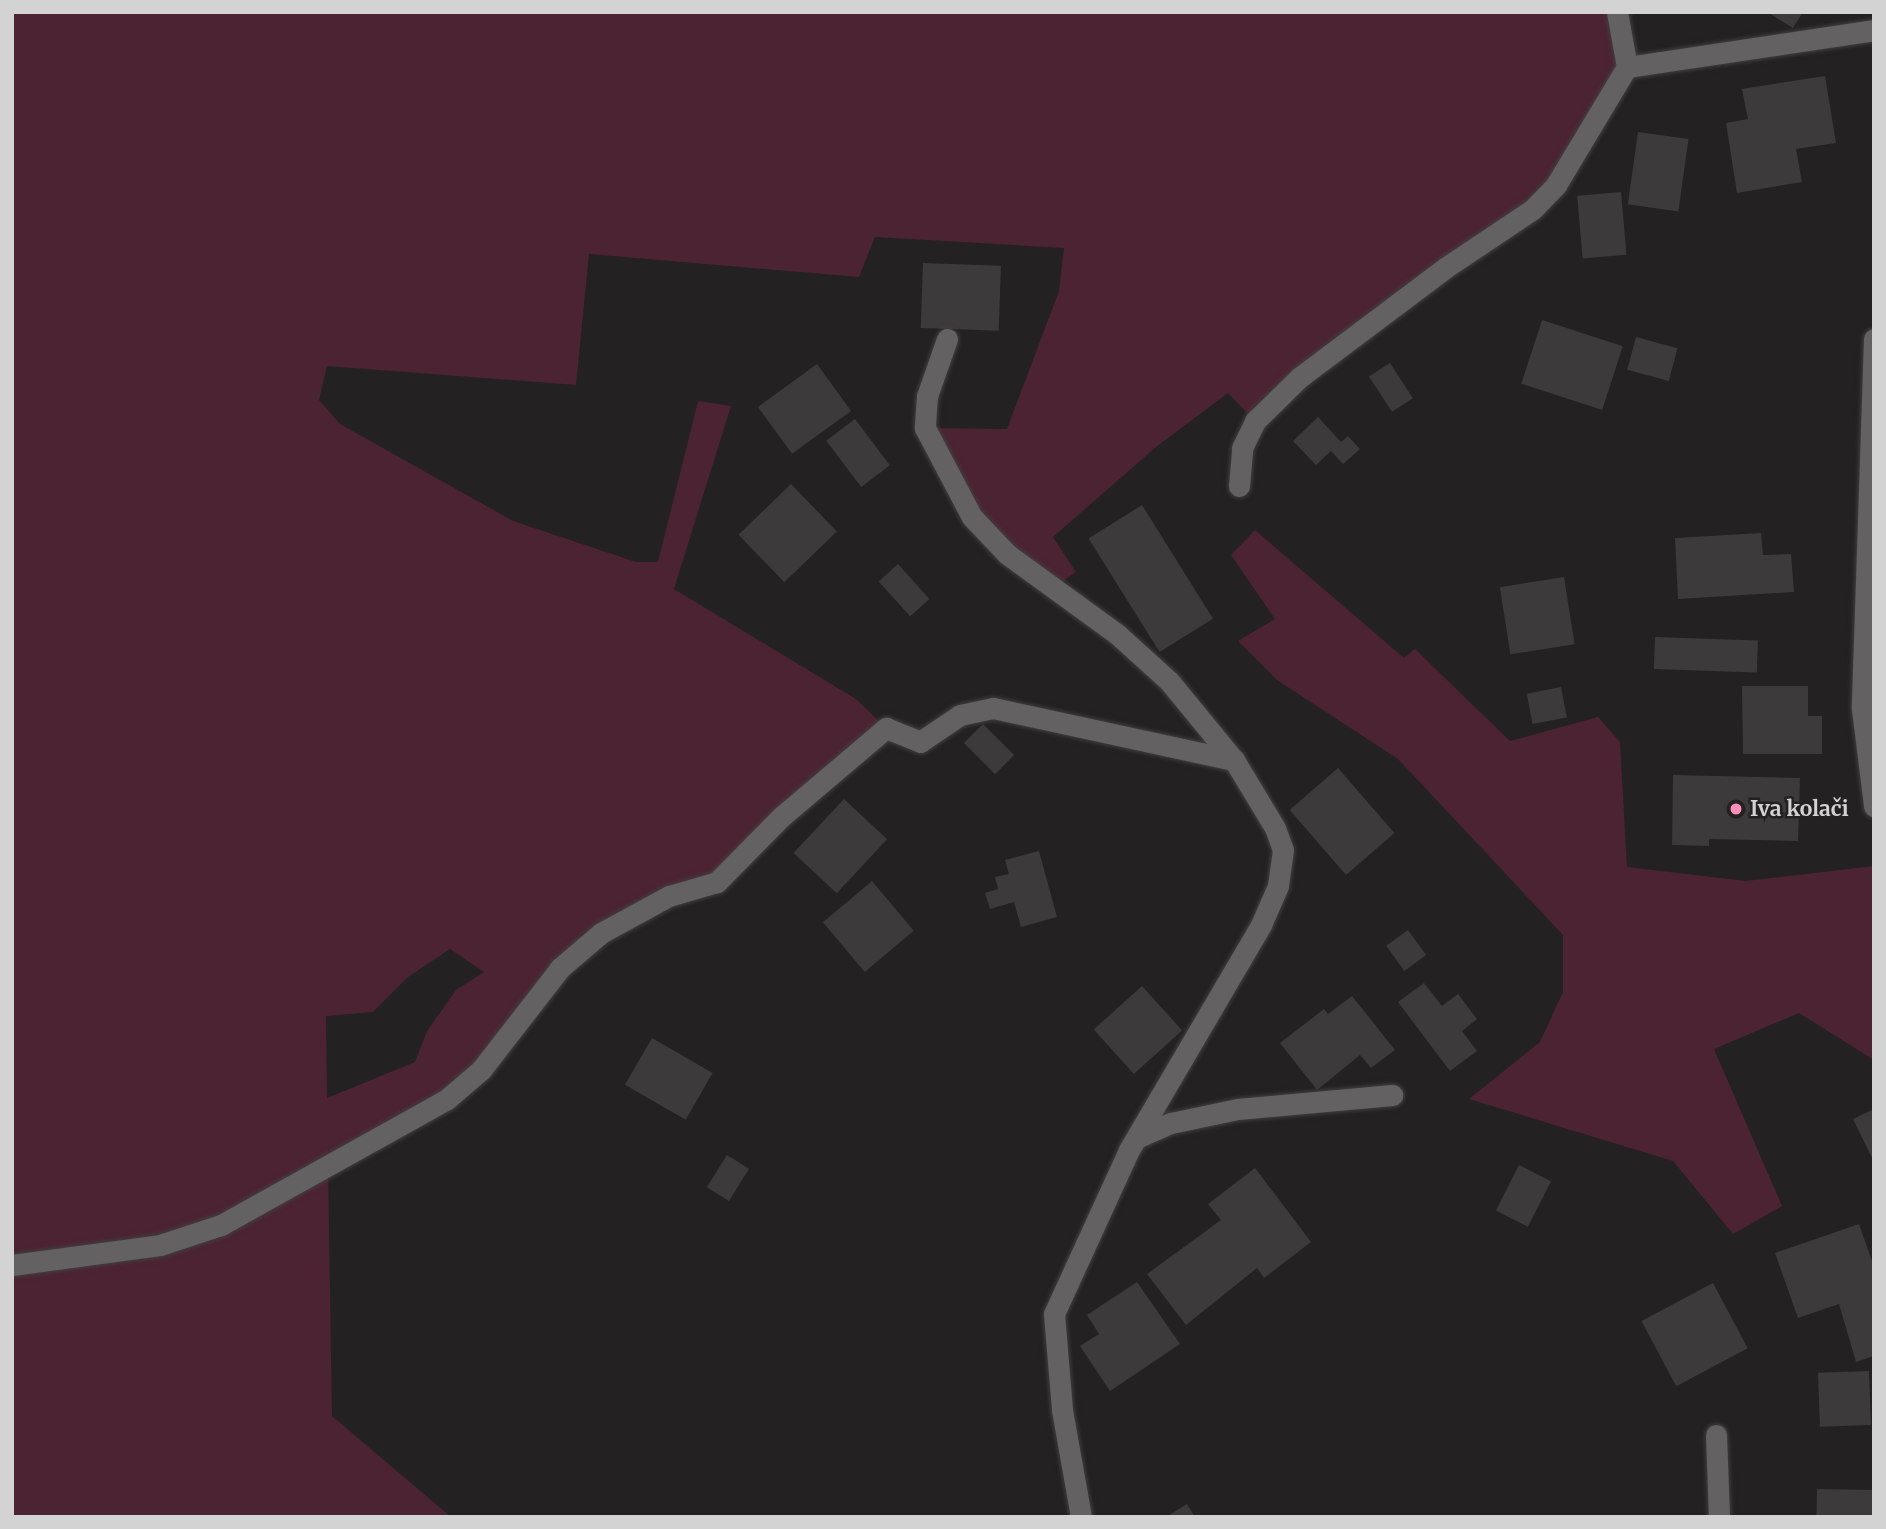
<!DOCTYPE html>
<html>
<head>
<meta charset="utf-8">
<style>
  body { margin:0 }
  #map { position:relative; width:1886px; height:1529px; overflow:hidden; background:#232121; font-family:Merriweather,serif }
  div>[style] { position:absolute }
  .green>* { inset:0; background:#4c2333 }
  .building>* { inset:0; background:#3d3a3b; transform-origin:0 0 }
  .roads { filter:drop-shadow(0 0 2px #413e3f) drop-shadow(0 0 2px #413e3f) }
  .minor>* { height:21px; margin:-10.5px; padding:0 10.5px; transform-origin:10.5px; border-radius:10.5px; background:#646162 }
  .dots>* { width:19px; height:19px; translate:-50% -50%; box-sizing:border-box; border:4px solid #232121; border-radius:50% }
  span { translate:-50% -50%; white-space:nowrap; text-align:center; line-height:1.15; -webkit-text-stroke:5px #232121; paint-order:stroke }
  .poi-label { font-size:21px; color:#d4d3d3; font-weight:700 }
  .left { translate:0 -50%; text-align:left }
  .frame { position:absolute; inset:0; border:14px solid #d4d3d3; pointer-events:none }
</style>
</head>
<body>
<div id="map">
  <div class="green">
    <div style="clip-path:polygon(evenodd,12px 12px,1617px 12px,1627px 67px,1556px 185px,1255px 421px,1228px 393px,1156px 447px,1053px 537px,1076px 572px,1055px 587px,1007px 554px,925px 428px,1007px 429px,1059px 291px,1064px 248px,875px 237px,859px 277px,589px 254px,576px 385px,327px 366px,319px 400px,340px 424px,513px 521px,636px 562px,658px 562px,698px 401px,731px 406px,674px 589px,856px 699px,886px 728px,717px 882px,601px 933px,481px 1070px,328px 1165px,332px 1416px,451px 1517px,12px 1517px,12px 12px,450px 949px,484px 972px,456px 990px,427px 1031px,415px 1062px,327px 1098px,326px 1016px,373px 1012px,408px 977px,450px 949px)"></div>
    <div style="clip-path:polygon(1255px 530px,1404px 658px,1415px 649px,1510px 741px,1598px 717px,1620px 742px,1627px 867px,1746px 881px,1874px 866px,1874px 1060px,1799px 1013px,1714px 1049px,1782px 1206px,1733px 1234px,1673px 1161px,1469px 1099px,1540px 1042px,1563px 992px,1563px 935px,1398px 759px,1277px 680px,1238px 641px,1275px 619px,1231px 555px)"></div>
  </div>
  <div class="building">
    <div style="clip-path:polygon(1767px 12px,1803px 12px,1793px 28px)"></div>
    <div style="clip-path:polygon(1825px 76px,1836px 143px,1796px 149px,1802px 182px,1737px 193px,1726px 123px,1748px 119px,1742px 89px)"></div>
    <div style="left:1638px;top:132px;width:51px;height:73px;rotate:8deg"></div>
    <div style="left:1621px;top:192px;width:63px;height:44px;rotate:85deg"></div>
    <div style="left:923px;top:263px;width:78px;height:65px;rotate:2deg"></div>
    <div style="left:1542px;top:320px;width:85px;height:67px;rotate:18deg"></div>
    <div style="left:1636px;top:337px;width:43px;height:34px;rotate:15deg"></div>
    <div style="left:1390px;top:363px;width:42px;height:25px;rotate:57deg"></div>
    <div style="left:817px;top:364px;width:58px;height:73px;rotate:54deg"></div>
    <div style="clip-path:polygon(1318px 417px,1341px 442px,1348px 436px,1360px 449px,1343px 464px,1331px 451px,1316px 465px,1293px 441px)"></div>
    <div style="left:855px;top:419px;width:58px;height:36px;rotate:53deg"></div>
    <div style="left:791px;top:484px;width:66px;height:73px;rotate:46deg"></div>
    <div style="left:1142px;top:505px;width:134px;height:63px;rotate:58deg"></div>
    <div style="clip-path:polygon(1761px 533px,1763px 555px,1791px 554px,1794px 592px,1678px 599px,1675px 538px)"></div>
    <div style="left:898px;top:564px;width:47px;height:26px;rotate:48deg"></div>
    <div style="left:1564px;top:577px;width:68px;height:65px;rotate:81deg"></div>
    <div style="left:1655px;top:637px;width:103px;height:32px;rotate:2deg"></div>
    <div style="clip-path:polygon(1742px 686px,1808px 686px,1808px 716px,1822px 716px,1822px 754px,1743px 754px)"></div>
    <div style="left:1561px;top:687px;width:31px;height:35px;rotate:79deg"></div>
    <div style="left:983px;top:724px;width:44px;height:27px;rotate:45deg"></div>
    <div style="left:1338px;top:768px;width:86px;height:64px;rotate:49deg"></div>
    <div style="clip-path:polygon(1673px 775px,1800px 778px,1798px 841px,1709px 839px,1709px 846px,1672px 845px)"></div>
    <div style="left:844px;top:799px;width:59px;height:74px;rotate:43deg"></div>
    <div style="clip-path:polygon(1039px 851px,1057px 917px,1021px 927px,1014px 902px,990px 909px,985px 893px,998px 889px,995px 877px,1009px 874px,1005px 860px)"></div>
    <div style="left:872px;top:881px;width:65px;height:64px;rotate:50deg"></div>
    <div style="left:1408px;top:930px;width:31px;height:27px;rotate:54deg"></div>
    <div style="clip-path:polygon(1424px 983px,1442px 1006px,1458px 994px,1477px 1019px,1462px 1031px,1477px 1051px,1450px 1071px,1398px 1002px)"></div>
    <div style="left:1142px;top:986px;width:60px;height:65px;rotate:48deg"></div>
    <div style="clip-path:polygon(1352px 996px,1395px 1050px,1371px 1068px,1360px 1055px,1317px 1090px,1280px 1043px,1324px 1009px,1328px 1014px)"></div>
    <div style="left:652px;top:1038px;width:70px;height:54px;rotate:30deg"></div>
    <div style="clip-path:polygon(1874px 1109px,1874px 1162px,1853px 1119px)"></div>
    <div style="left:727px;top:1155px;width:26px;height:38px;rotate:32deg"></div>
    <div style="left:1519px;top:1165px;width:36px;height:51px;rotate:27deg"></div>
    <div style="clip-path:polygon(1255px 1168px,1311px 1242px,1264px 1278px,1257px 1268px,1186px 1325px,1147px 1274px,1221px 1220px,1208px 1204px)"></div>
    <div style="clip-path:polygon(1859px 1224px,1874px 1267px,1874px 1356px,1856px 1362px,1839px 1304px,1798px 1318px,1775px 1253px)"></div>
    <div style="clip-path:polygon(1137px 1282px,1180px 1344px,1110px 1391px,1080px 1346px,1099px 1334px,1087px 1315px)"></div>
    <div style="left:1713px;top:1283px;width:74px;height:81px;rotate:62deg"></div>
    <div style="left:1869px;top:1371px;width:54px;height:51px;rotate:88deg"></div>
    <div style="left:1817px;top:1489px;width:57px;height:28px;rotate:1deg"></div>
    <div style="clip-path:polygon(1187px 1504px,1195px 1517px,1166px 1517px)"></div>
  </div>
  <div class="roads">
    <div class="minor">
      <div style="left:1627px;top:67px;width:250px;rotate:-8.5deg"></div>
      <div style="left:947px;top:339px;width:60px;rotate:109.3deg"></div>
      <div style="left:927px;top:396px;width:32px;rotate:94deg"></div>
      <div style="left:925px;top:428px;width:101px;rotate:62.2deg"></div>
      <div style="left:972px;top:517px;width:51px;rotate:46.6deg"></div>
      <div style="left:1007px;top:554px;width:136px;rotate:36deg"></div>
      <div style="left:1117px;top:634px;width:70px;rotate:42.1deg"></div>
      <div style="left:1169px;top:681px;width:102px;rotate:50.6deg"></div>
      <div style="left:1234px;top:760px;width:79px;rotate:58.9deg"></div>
      <div style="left:1275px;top:828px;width:23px;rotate:70deg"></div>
      <div style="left:1283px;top:850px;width:36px;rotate:98deg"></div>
      <div style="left:1278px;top:886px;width:43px;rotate:113.6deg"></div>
      <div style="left:1261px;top:925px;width:261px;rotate:120.4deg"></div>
      <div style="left:1129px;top:1150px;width:180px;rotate:114.6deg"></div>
      <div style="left:1054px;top:1314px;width:96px;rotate:85.2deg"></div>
      <div style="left:1062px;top:1410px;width:109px;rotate:79.9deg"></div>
      <div style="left:1874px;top:339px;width:370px;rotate:91.9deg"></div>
      <div style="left:1862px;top:709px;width:98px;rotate:82.9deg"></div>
      <div style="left:1239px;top:486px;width:38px;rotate:-85deg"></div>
      <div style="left:1242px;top:448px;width:30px;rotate:-64deg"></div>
      <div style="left:1255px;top:421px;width:63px;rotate:-44.4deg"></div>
      <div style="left:1300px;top:377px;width:181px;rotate:-36.9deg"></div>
      <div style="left:1445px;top:268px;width:106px;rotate:-33.8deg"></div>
      <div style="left:1533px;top:209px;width:33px;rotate:-46deg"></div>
      <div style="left:1556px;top:185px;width:138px;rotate:-59deg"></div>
      <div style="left:1627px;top:67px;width:56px;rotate:-100.3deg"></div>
      <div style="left:1139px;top:1137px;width:35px;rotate:-24deg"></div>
      <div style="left:1171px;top:1123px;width:68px;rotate:-11.8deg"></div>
      <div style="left:1238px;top:1109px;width:155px;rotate:-5.2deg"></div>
      <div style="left:12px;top:1265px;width:149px;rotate:-7.7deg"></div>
      <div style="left:160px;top:1245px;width:64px;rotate:-18.2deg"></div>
      <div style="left:221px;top:1225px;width:259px;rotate:-29.1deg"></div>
      <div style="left:447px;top:1099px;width:45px;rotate:-40.5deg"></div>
      <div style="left:481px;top:1070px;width:129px;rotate:-52.2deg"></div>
      <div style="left:560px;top:968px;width:54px;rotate:-40.5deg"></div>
      <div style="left:601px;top:933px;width:77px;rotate:-28.6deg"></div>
      <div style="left:669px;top:896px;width:50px;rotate:-16.3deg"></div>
      <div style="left:717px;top:882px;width:91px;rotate:-45.4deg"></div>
      <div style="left:781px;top:817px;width:138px;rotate:-40.3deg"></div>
      <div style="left:886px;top:728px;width:37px;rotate:22deg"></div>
      <div style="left:920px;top:742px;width:48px;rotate:-34deg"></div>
      <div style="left:960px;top:715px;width:34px;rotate:-12deg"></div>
      <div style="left:993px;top:708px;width:247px;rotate:12.2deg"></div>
      <div style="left:1716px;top:1435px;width:82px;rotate:87.9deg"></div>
    </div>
  </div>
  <div class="dots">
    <div style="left:1736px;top:809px;background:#ff8eba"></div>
  </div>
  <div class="poi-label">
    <span class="left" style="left:1750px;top:809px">Iva kolači</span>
  </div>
  <div class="frame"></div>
</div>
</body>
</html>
